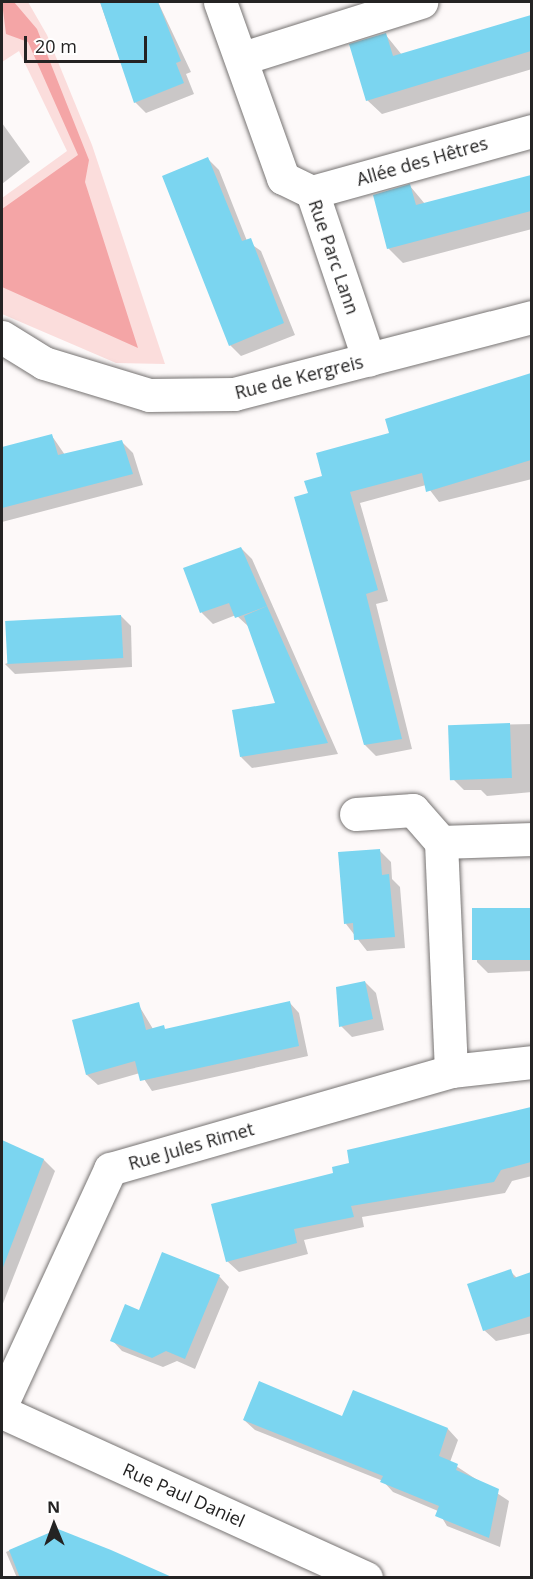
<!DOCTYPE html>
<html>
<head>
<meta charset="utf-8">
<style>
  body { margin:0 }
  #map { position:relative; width:533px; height:1579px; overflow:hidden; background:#fdf9f9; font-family:"Open Sans",sans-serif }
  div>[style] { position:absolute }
  .green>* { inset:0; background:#fbdddc }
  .forest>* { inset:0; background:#f4a5a6 }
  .shadow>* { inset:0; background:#0003 }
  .building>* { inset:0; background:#7bd5f0; transform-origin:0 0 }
  .roads { filter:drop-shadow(0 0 2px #777473) drop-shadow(0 0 2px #777473) }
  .minor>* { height:33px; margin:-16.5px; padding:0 16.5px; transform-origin:16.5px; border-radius:16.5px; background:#fff }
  span { translate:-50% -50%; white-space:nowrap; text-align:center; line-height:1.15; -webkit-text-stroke:4.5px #fff; paint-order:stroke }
  .street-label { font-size:18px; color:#242323 }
  .frame { position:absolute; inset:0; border:3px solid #242323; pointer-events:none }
  .north { position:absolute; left:24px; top:1495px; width:60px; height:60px; -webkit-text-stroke:4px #fff; paint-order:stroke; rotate:359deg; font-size:16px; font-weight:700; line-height:24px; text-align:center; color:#242323 }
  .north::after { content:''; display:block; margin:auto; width:21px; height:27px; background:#242323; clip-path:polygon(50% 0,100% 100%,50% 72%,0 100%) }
  .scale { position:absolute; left:24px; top:36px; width:123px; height:27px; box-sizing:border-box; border:3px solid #242323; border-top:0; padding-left:8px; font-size:18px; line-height:21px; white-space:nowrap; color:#242323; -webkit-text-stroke:4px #fff; paint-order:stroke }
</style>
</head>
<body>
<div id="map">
  <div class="green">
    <div style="clip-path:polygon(2px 2px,28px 2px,47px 35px,92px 145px,165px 364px,116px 363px,2px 314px,2px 198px,67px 151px,19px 51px,2px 62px)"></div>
  </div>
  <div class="forest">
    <div style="clip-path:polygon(2px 2px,14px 2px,37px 29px,89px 160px,85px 182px,138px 348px,2px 287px,2px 209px,78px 155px,28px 42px,6px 34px)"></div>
  </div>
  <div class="shadow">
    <div style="clip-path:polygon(100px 2px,158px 2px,191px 72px,186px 74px,194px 94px,146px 113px,135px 102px)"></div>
    <div style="clip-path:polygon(532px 16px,532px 69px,382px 114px,367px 100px,385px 34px,402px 55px)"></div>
    <div style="clip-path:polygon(2px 123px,30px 162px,2px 184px)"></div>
    <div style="clip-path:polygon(208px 159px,219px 170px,247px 241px,261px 251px,295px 335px,241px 356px,230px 345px)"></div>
    <div style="clip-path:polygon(532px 176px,532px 229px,403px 263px,388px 248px,410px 186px,425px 204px)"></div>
    <div style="clip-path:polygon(532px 375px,532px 479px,439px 502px,426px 485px,360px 503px,388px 601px,376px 604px,412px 749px,376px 756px,365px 745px,310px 494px,324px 477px,391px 434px,387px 420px)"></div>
    <div style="clip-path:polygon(52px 436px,65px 455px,122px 442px,133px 453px,143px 485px,2px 522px,2px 448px)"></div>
    <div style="clip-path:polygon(241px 548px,252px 559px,338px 754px,252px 768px,241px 757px,277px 704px,249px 627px,236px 615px,213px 624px,202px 613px,185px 569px)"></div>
    <div style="clip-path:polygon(121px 616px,131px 626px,132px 667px,15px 674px,5px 664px)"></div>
    <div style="clip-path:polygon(532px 724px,532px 792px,487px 796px,481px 790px,464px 790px,453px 779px,450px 726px)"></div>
    <div style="clip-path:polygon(379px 850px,391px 862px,392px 879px,400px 887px,405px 948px,367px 951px,346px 924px)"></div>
    <div style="clip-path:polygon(532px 909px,532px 971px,488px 973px,477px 962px,474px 912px)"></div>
    <div style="clip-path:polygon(365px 982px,376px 993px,384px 1030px,352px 1037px,341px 1026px)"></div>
    <div style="clip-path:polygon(289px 1002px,299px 1013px,308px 1056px,152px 1091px,140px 1073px,98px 1085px,87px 1075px,74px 1021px,138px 1004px,153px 1029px,167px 1030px)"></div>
    <div style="clip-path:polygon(530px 1104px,532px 1104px,532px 1176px,512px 1181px,505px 1193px,362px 1217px,364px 1227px,304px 1240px,308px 1254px,239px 1272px,227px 1261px,335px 1174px,530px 1109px)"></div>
    <div style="clip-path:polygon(5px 1143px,44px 1160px,55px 1171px,2px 1306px)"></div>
    <div style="clip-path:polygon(510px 1271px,517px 1278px,532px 1273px,532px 1333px,496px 1341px,484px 1330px)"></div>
    <div style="clip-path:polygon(219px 1276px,229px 1287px,195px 1369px,177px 1361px,163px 1367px,122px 1351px,112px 1340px,140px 1312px)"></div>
    <div style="clip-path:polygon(343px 1417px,448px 1429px,458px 1440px,450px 1462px,509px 1501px,500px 1547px,447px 1526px,438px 1511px,393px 1492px,383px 1481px,255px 1430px,244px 1420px)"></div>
    <div style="clip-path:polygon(58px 1530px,171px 1578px,17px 1578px,6px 1552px)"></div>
  </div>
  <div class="building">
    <div style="clip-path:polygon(100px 2px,158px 2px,181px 61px,176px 63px,184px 83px,134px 103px)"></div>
    <div style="clip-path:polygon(531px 15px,531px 51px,366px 101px,349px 44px,386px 33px,393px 56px)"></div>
    <div style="clip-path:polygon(208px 157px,242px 241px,251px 238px,284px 323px,229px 346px,162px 176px)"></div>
    <div style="clip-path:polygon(531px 175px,531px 211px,387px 249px,373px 195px,410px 184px,416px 205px)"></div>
    <div style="clip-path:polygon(531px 373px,531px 460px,426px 492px,422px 473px,350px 492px,378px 590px,366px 594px,402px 739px,364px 745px,294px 497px,308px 493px,304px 481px,322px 476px,316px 453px,389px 433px,385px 419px)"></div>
    <div style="clip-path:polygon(52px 434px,58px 455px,122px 440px,133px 474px,2px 508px,2px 447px)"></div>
    <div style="clip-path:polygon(241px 547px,267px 606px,235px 618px,229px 603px,200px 613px,183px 568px)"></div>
    <div style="clip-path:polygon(267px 606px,328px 743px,240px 757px,232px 710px,275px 703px,244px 616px)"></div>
    <div style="left:121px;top:615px;width:43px;height:116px;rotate:87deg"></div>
    <div style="left:510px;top:723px;width:55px;height:62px;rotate:88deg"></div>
    <div style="clip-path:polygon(380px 849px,382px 875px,389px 874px,395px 937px,354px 940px,353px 923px,344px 924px,338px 852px)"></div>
    <div style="left:531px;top:908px;width:52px;height:59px;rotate:90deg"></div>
    <div style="clip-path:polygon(365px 981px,373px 1019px,339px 1027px,336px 987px)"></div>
    <div style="clip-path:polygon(290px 1001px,299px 1046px,140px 1081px,135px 1061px,86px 1075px,72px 1020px,139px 1002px,146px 1030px,164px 1025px,165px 1029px)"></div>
    <div style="clip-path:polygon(531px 1107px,531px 1162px,501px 1170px,494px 1182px,351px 1206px,354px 1217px,294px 1229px,297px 1243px,226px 1262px,211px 1204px,333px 1173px,332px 1167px,349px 1163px,347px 1150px)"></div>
    <div style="clip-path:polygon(2px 1140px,44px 1159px,2px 1270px)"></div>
    <div style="clip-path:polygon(162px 1252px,220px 1275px,185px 1359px,166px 1351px,152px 1358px,110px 1341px,125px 1304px,139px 1310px)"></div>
    <div style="clip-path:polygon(511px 1269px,514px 1278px,531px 1272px,531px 1316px,483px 1331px,467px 1284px)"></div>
    <div style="clip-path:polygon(259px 1381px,342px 1416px,353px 1390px,448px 1428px,439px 1456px,458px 1464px,456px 1470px,499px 1489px,489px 1538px,435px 1516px,439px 1506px,380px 1482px,383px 1476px,243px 1420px)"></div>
    <div style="clip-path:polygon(58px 1529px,111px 1550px,174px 1578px,20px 1578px,9px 1550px)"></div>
  </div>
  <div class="roads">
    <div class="minor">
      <div style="left:220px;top:2px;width:187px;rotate:70.3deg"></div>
      <div style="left:283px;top:178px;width:32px;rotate:26deg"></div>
      <div style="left:312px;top:192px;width:177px;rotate:71.3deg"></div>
      <div style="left:243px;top:58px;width:187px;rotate:-17.5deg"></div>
      <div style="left:312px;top:192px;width:228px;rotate:-15.5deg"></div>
      <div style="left:2px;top:337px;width:49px;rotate:31.8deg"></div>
      <div style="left:44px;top:363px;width:110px;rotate:16.9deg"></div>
      <div style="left:149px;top:395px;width:85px;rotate:-0.7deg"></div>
      <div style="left:234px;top:394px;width:308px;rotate:-14.5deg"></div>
      <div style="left:356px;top:814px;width:57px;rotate:-4deg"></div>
      <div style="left:413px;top:810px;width:43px;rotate:48.8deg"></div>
      <div style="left:451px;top:1071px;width:229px;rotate:-92.5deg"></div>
      <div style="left:441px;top:842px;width:91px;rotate:-1.9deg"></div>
      <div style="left:2px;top:1403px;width:258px;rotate:-65.2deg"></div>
      <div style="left:110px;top:1169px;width:355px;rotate:-16deg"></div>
      <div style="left:451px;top:1071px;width:81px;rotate:-6.3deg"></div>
      <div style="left:2px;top:1412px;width:400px;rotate:24.5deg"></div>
    </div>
  </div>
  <div class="street-label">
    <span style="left:422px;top:161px;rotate:-16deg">Allée des Hêtres</span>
    <span style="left:334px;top:257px;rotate:71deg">Rue Parc Lann</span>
    <span style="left:299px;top:377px;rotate:-14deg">Rue de Kergreis</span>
    <span style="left:191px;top:1146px;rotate:-16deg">Rue Jules Rimet</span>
    <span style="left:184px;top:1495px;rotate:24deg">Rue Paul Daniel</span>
  </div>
  <div class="frame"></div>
  <div class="north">N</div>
  <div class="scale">20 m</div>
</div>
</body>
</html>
